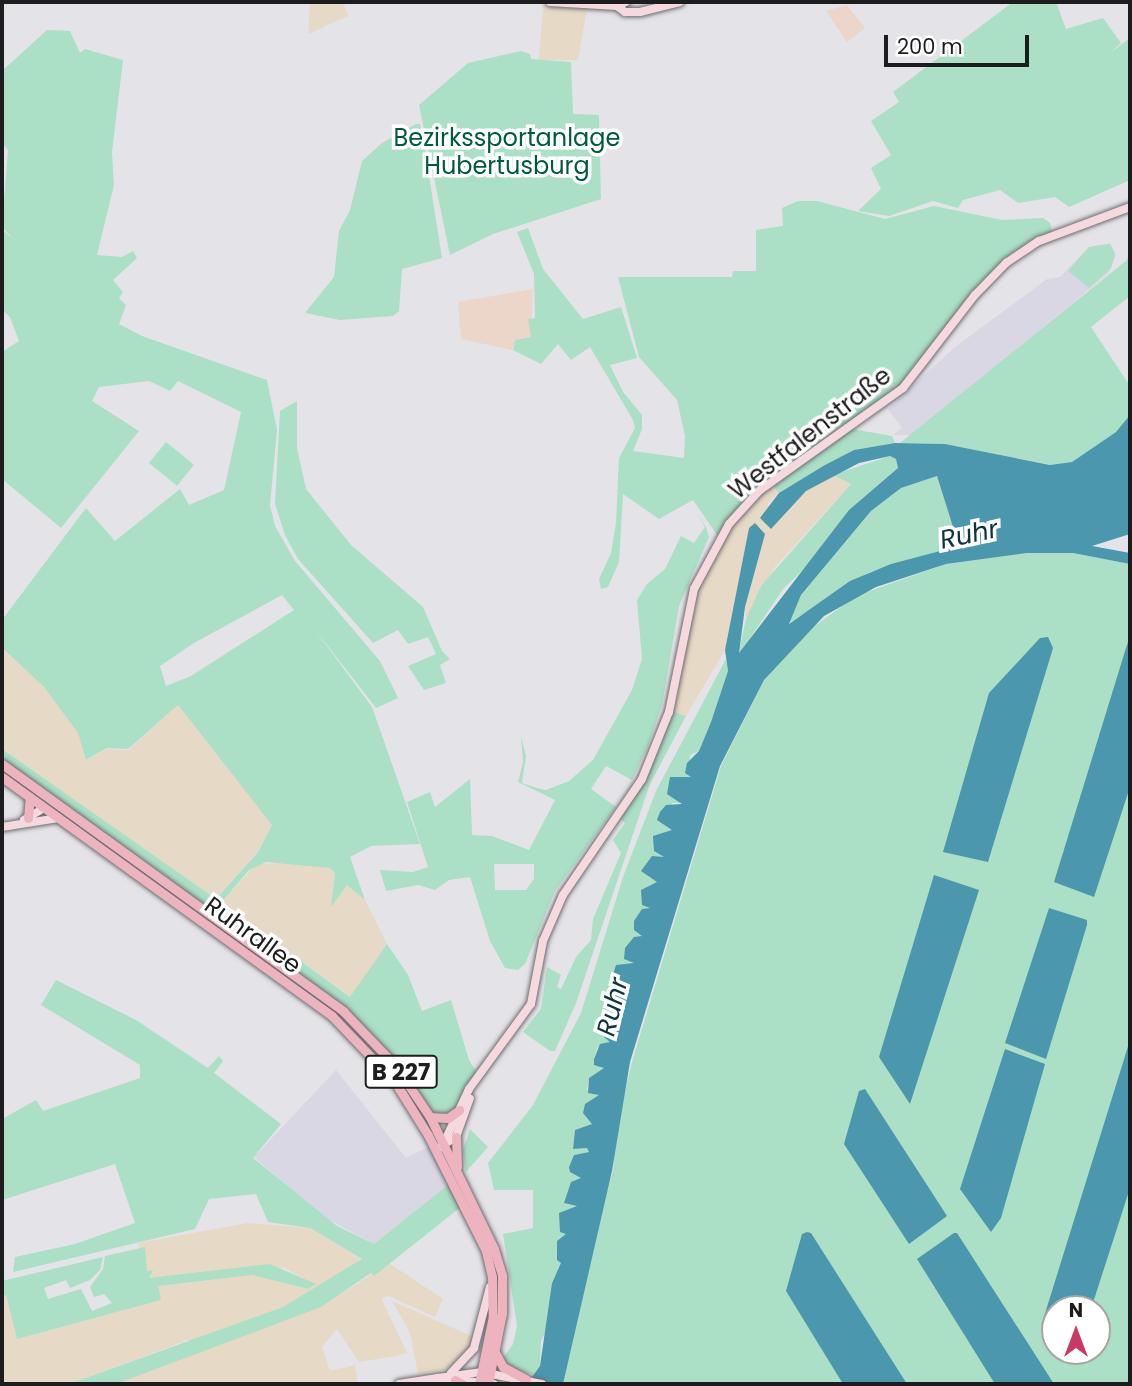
<!DOCTYPE html>
<html>
<head>
<meta charset="utf-8">
<style>
  body { margin:0 }
  #map { position:relative; width:1132px; height:1386px; overflow:hidden; background:#e4e4e8; font-family:Poppins,sans-serif }
  div>[style] { position:absolute }
  .commercial>* { inset:0; background:#e6d9c5 }
  .built>* { inset:0; background:#d8d7e3 }
  .education>* { inset:0; background:#ebd6c9 }
  .green>* { inset:0; background:#abdfc6; transform-origin:0 0 }
  .water>* { inset:0; background:#4b97ad }
  .roads { filter:drop-shadow(0 0 2px #6d6d71) drop-shadow(0 0 2px #6d6d71) }
  .secondary>* { height:8px; margin:-4px; padding:0 4px; transform-origin:4px; border-radius:4px; background:#f6d9df }
  .primary>* { height:9px; margin:-4.5px; padding:0 4.5px; transform-origin:4.5px; border-radius:4.5px; background:#edb3bf }
  span { translate:-50% -50%; white-space:nowrap; text-align:center; line-height:1.15; -webkit-text-stroke:7px #fff; paint-order:stroke }
  .shield-label span { padding:2px 5px; background:#fff; border:2px solid; border-radius:5px; -webkit-text-stroke-width:0 }
  .shield-label { font-size:23px; color:#1d1d1f; font-weight:700 }
  .park-label { font-size:24px; color:#005b3e }
  .street-label { font-size:24px; color:#1d1d1f }
  .water-label { font-size:26px; color:#0f343e; font-style:italic }
  .frame { position:absolute; inset:0; border:4px solid #1d1d1f; pointer-events:none }
  .north { position:absolute; left:1041px; top:1295px; width:70px; height:70px; box-sizing:border-box; background:#fff; border:2px solid #a5a5a5; border-radius:50%; rotate:0deg; font-size:19px; font-weight:700; line-height:28px; text-align:center; color:#1d1d1f }
  .north::after { content:''; display:block; margin:auto; width:24px; height:32px; background:#c83a63; clip-path:polygon(50% 0,100% 100%,50% 72%,0 100%) }
  .scale { position:absolute; left:884px; top:35px; width:145px; height:32px; box-sizing:border-box; border:4px solid #1d1d1f; border-top:0; padding-left:9px; font-size:21px; line-height:24px; white-space:nowrap; color:#1d1d1f; -webkit-text-stroke:5px #fff; paint-order:stroke }
</style>
</head>
<body>
<div id="map">
  <div class="commercial">
    <div style="clip-path:polygon(310px 2px,343px 2px,348px 16px,308px 34px)"></div>
    <div style="clip-path:polygon(543px 5px,587px 9px,578px 60px,539px 60px)"></div>
    <div style="clip-path:polygon(833px 475px,851px 484px,775px 567px,746px 619px,745px 607px,762px 538px,749px 528px,725px 650px,686px 716px,671px 711px,694px 589px,717px 542px,771px 483px,779px 493px,768px 503px,774px 526px,806px 491px)"></div>
    <div style="clip-path:polygon(2px 649px,44px 687px,78px 733px,87px 760px,107px 749px,128px 750px,178px 705px,272px 825px,258px 851px,216px 899px,2px 750px)"></div>
    <div style="clip-path:polygon(287px 863px,330px 868px,335px 873px,331px 906px,347px 885px,365px 900px,387px 944px,351px 997px,221px 903px,256px 864px)"></div>
    <div style="clip-path:polygon(248px 1223px,310px 1228px,362px 1260px,283px 1307px,190px 1344px,188px 1340px,69px 1384px,2px 1384px,2px 1296px,6px 1295px,17px 1339px,161px 1300px,157px 1286px,252px 1275px,307px 1289px,315px 1285px,285px 1268px,149px 1278px,138px 1243px)"></div>
    <div style="clip-path:polygon(389px 1263px,443px 1299px,435px 1317px,389px 1296px,381px 1298px,407px 1353px,396px 1356px,359px 1362px,337px 1329px,322px 1347px,330px 1371px,355px 1365px,358px 1384px,115px 1384px,322px 1306px)"></div>
    <div style="clip-path:polygon(392px 1301px,476px 1338px,472px 1347px,454px 1368px,418px 1374px,410px 1333px)"></div>
  </div>
  <div class="built">
    <div style="clip-path:polygon(1110px 243px,1116px 254px,1109px 273px,913px 435px,893px 435px,902px 428px,888px 409px,955px 347px,1047px 279px,1060px 277px,1089px 247px)"></div>
    <div style="clip-path:polygon(336px 1070px,406px 1158px,432px 1145px,449px 1184px,374px 1244px,322px 1216px,254px 1157px)"></div>
  </div>
  <div class="education">
    <div style="clip-path:polygon(847px 5px,865px 28px,847px 42px,826px 11px)"></div>
    <div style="clip-path:polygon(533px 289px,531px 337px,515px 340px,512px 350px,461px 339px,458px 302px)"></div>
  </div>
  <div class="green">
    <div style="clip-path:polygon(1013px 2px,1056px 2px,1066px 29px,1103px 18px,1121px 43px,1110px 53px,1130px 38px,1130px 180px,1069px 207px,1055px 197px,1018px 203px,1000px 190px,963px 200px,958px 208px,933px 201px,889px 216px,858px 211px,881px 189px,871px 168px,891px 155px,871px 121px,899px 102px,893px 92px)"></div>
    <div style="clip-path:polygon(evenodd,47px 30px,70px 31px,80px 53px,85px 49px,123px 60px,112px 152px,114px 185px,97px 255px,122px 257px,133px 251px,137px 258px,113px 280px,123px 292px,119px 298px,126px 305px,119px 324px,142px 336px,267px 380px,277px 430px,270px 505px,275px 526px,295px 561px,380px 661px,398px 698px,376px 708px,313px 627px,372px 707px,420px 844px,371px 846px,350px 857px,365px 900px,347px 885px,331px 907px,335px 873px,330px 868px,266px 862px,249px 870px,221px 903px,350px 997px,387px 944px,408px 975px,422px 1011px,451px 1000px,469px 1060px,479px 1076px,452px 1115px,430px 1117px,439px 1145px,357px 1037px,2px 776px,2px 749px,216px 899px,258px 852px,272px 825px,178px 705px,128px 749px,107px 748px,86px 760px,78px 733px,44px 687px,2px 648px,2px 620px,86px 508px,115px 541px,180px 489px,189px 505px,224px 490px,241px 412px,178px 381px,170px 391px,149px 381px,99px 387px,92px 401px,139px 431px,61px 528px,2px 479px,2px 352px,19px 341px,10px 317px,2px 310px,2px 230px,12px 238px,2px 227px,8px 150px,2px 143px,2px 71px,47px 30px,282px 595px,294px 610px,191px 676px,166px 686px,160px 666px,194px 643px,282px 595px)"></div>
    <div style="clip-path:polygon(521px 51px,530px 54px,531px 59px,571px 62px,573px 114px,599px 115px,601px 199px,493px 234px,450px 255px,419px 105px,468px 63px)"></div>
    <div style="clip-path:polygon(416px 124px,420px 124px,424px 144px,442px 258px,402px 269px,399px 311px,393px 316px,340px 320px,305px 313px,334px 277px,339px 231px,350px 210px,362px 161px,382px 143px)"></div>
    <div style="clip-path:polygon(798px 201px,817px 201px,885px 219px,934px 206px,1002px 220px,1043px 218px,1050px 223px,1053px 235px,1006px 262px,917px 373px,852px 429px,892px 436px,895px 443px,854px 450px,779px 493px,771px 482px,719px 538px,693px 500px,659px 519px,623px 494px,619px 562px,608px 587px,601px 589px,599px 579px,611px 553px,616px 523px,619px 458px,635px 428px,633px 420px,590px 347px,571px 360px,558px 344px,541px 364px,513px 350px,515px 340px,531px 337px,528px 319px,535px 318px,534px 274px,517px 232px,528px 228px,543px 269px,583px 319px,621px 307px,637px 358px,610px 365px,623px 392px,642px 415px,642px 429px,633px 451px,684px 458px,685px 436px,677px 400px,639px 357px,618px 277px,732px 277px,733px 271px,756px 271px,756px 230px,783px 226px,782px 208px)"></div>
    <div style="clip-path:polygon(1110px 244px,1115px 254px,1111px 268px,1089px 288px,1068px 271px,1089px 247px)"></div>
    <div style="clip-path:polygon(1130px 251px,1130px 296px,1091px 327px,1130px 386px,1130px 415px,1116px 432px,1072px 462px,1051px 465px,945px 444px,900px 443px,1127px 260px)"></div>
    <div style="clip-path:polygon(297px 401px,297px 448px,306px 489px,351px 545px,423px 607px,442px 651px,450px 659px,440px 665px,446px 683px,424px 690px,408px 666px,436px 654px,428px 637px,408px 644px,398px 630px,373px 643px,298px 559px,285px 535px,275px 504px,280px 411px)"></div>
    <div style="left:166px;top:442px;width:36px;height:27px;rotate:39deg"></div>
    <div style="clip-path:polygon(890px 456px,896px 459px,898px 468px,849px 510px,810px 563px,783px 589px,738px 656px,746px 619px,761px 586px,851px 484px,833px 475px)"></div>
    <div style="clip-path:polygon(937px 476px,959px 546px,870px 572px,789px 623px,801px 595px,871px 511px,901px 488px)"></div>
    <div style="clip-path:polygon(evenodd,697px 512px,706px 527px,709px 537px,679px 606px,662px 705px,648px 746px,632px 780px,606px 766px,591px 789px,616px 807px,555px 891px,525px 964px,518px 970px,505px 968px,490px 941px,470px 877px,449px 880px,435px 890px,418px 885px,386px 891px,380px 870px,413px 872px,428px 867px,407px 802px,430px 792px,435px 807px,470px 779px,472px 835px,492px 836px,529px 850px,555px 800px,518px 782px,523px 762px,521px 736px,526px 756px,522px 783px,537px 788px,546px 790px,569px 781px,593px 760px,632px 690px,642px 659px,637px 600px,647px 584px,665px 569px,681px 536px,694px 543px,705px 527px,697px 512px,494px 864px,534px 864px,534px 879px,526px 890px,495px 890px,494px 864px)"></div>
    <div style="clip-path:polygon(evenodd,1027px 553px,1073px 553px,1130px 564px,1130px 1384px,563px 1384px,582px 1285px,613px 1170px,618px 1120px,632px 1062px,721px 766px,764px 680px,805px 633px,856px 596px,946px 564px,1027px 553px,1055px 1309px,1097px 1309px,1097px 1351px,1055px 1351px,1055px 1309px)"></div>
    <div style="clip-path:polygon(726px 659px,728px 671px,711px 722px,699px 751px,690px 755px,691px 777px,671px 777px,682px 803px,672px 803px,673px 829px,626px 989px,603px 1008px,619px 1015px,610px 1042px,597px 1048px,594px 1059px,604px 1068px,589px 1078px,587px 1090px,599px 1094px,592px 1124px,575px 1130px,573px 1149px,587px 1148px,589px 1152px,574px 1155px,569px 1167px,581px 1178px,565px 1203px,577px 1206px,567px 1234px,557px 1241px,557px 1260px,562px 1263px,552px 1282px,548px 1327px,541px 1341px,540px 1366px,534px 1375px,514px 1369px,503px 1358px,513px 1344px,517px 1326px,503px 1234px,533px 1228px,533px 1190px,494px 1190px,488px 1163px,533px 1105px,581px 1013px,623px 877px,656px 791px)"></div>
    <div style="clip-path:polygon(671px 711px,686px 716px,650px 784px,576px 1003px,555px 1051px,550px 1051px,523px 1032px,541px 1009px,547px 967px,561px 975px,557px 987px,561px 989px,576px 957px,591px 940px,593px 919px,621px 853px,613px 840px,625px 823px,619px 818px)"></div>
    <div style="clip-path:polygon(56px 980px,136px 1020px,208px 1068px,219px 1056px,223px 1061px,214px 1073px,281px 1124px,253px 1158px,337px 1226px,374px 1244px,449px 1184px,462px 1206px,374px 1276px,371px 1273px,321px 1307px,116px 1384px,69px 1384px,283px 1307px,362px 1259px,310px 1228px,268px 1222px,256px 1194px,209px 1199px,195px 1229px,13px 1272px,15px 1257px,75px 1244px,135px 1223px,115px 1164px,2px 1200px,2px 1119px,36px 1100px,43px 1111px,140px 1078px,140px 1065px,41px 1005px)"></div>
    <div style="clip-path:polygon(470px 1129px,488px 1147px,466px 1172px,463px 1150px)"></div>
    <div style="clip-path:polygon(145px 1247px,147px 1271px,153px 1270px,149px 1278px,270px 1264px,316px 1284px,308px 1289px,252px 1275px,158px 1286px,161px 1300px,17px 1339px,6px 1295px,2px 1296px,2px 1281px,103px 1257px,100px 1270px,90px 1280px,70px 1288px,66px 1280px,44px 1288px,48px 1299px,81px 1289px,92px 1311px,112px 1303px,104px 1294px,94px 1297px,90px 1287px,103px 1269px,105px 1256px)"></div>
  </div>
  <div class="water">
    <div style="clip-path:polygon(evenodd,1130px 415px,1130px 534px,1092px 546px,1130px 553px,1130px 564px,1073px 553px,1027px 553px,946px 564px,876px 587px,824px 616px,764px 680px,720px 766px,630px 1062px,612px 1171px,563px 1384px,527px 1384px,540px 1366px,552px 1283px,561px 1263px,557px 1260px,557px 1241px,566px 1234px,560px 1232px,559px 1213px,577px 1206px,564px 1203px,571px 1182px,581px 1178px,570px 1172px,569px 1167px,574px 1155px,589px 1152px,587px 1148px,573px 1149px,575px 1130px,592px 1124px,583px 1113px,585px 1104px,599px 1095px,588px 1093px,589px 1078px,604px 1068px,594px 1065px,594px 1059px,600px 1044px,610px 1042px,604px 1037px,611px 1018px,619px 1015px,603px 1008px,615px 991px,626px 989px,613px 983px,613px 975px,616px 965px,634px 963px,624px 959px,625px 948px,634px 937px,642px 936px,634px 930px,634px 921px,642px 909px,650px 908px,642px 905px,641px 890px,657px 882px,641px 871px,652px 856px,664px 857px,654px 851px,653px 836px,672px 830px,657px 820px,660px 812px,666px 805px,682px 804px,667px 794px,670px 777px,691px 777px,685px 773px,687px 763px,699px 751px,711px 722px,728px 671px,725px 650px,749px 528px,755px 523px,765px 534px,745px 607px,739px 653px,849px 510px,898px 468px,896px 459px,890px 456px,859px 463px,806px 491px,771px 529px,760px 518px,779px 493px,825px 465px,854px 450px,895px 443px,945px 444px,1050px 465px,1072px 462px,1116px 432px,1130px 415px,937px 476px,959px 546px,891px 564px,850px 581px,789px 624px,801px 595px,871px 511px,901px 488px,937px 476px)"></div>
    <div style="clip-path:polygon(1130px 635px,1130px 787px,1094px 897px,1054px 882px)"></div>
    <div style="clip-path:polygon(1048px 637px,1053px 648px,988px 862px,943px 852px,989px 693px,1040px 638px)"></div>
    <div style="clip-path:polygon(934px 875px,979px 890px,910px 1104px,879px 1057px)"></div>
    <div style="clip-path:polygon(1049px 908px,1087px 920px,1087px 925px,1046px 1059px,1005px 1043px)"></div>
    <div style="clip-path:polygon(1130px 1040px,1130px 1188px,1091px 1309px,1055px 1309px,1055px 1338px,1043px 1320px)"></div>
    <div style="clip-path:polygon(1005px 1049px,1045px 1064px,1001px 1218px,991px 1232px,960px 1189px)"></div>
    <div style="clip-path:polygon(865px 1089px,947px 1216px,909px 1244px,844px 1144px,859px 1091px)"></div>
    <div style="clip-path:polygon(807px 1232px,811px 1233px,907px 1384px,843px 1384px,786px 1291px,802px 1234px)"></div>
    <div style="clip-path:polygon(954px 1233px,957px 1233px,1054px 1384px,995px 1384px,917px 1259px)"></div>
  </div>
  <div class="roads">
    <div class="secondary">
      <div style="left:550px;top:2px;width:67px;rotate:3.4deg"></div>
      <div style="left:617px;top:6px;width:10px;rotate:-24deg"></div>
      <div style="left:617px;top:6px;width:10px;rotate:37deg"></div>
      <div style="left:625px;top:12px;width:15px"></div>
      <div style="left:640px;top:12px;width:41px;rotate:-14deg"></div>
      <div style="left:24px;top:820px;width:23px;rotate:-31deg"></div>
      <div style="left:2px;top:827px;width:57px;rotate:-9.1deg"></div>
      <div style="left:441px;top:1146px;width:17px;rotate:-31deg"></div>
      <div style="left:456px;top:1137px;width:41px;rotate:-70.3deg"></div>
      <div style="left:442px;top:1147px;width:64px;rotate:-65deg"></div>
      <div style="left:469px;top:1089px;width:105px;rotate:-53.9deg"></div>
      <div style="left:531px;top:1004px;width:64px;rotate:-79.2deg"></div>
      <div style="left:543px;top:941px;width:50px;rotate:-66.5deg"></div>
      <div style="left:563px;top:895px;width:140px;rotate:-55.7deg"></div>
      <div style="left:642px;top:779px;width:72px;rotate:-68.1deg"></div>
      <div style="left:669px;top:712px;width:126px;rotate:-78.5deg"></div>
      <div style="left:694px;top:589px;width:74px;rotate:-61.7deg"></div>
      <div style="left:729px;top:524px;width:45px;rotate:-47.7deg"></div>
      <div style="left:759px;top:491px;width:177px;rotate:-35.6deg"></div>
      <div style="left:903px;top:388px;width:118px;rotate:-52.3deg"></div>
      <div style="left:975px;top:295px;width:45px;rotate:-45.9deg"></div>
      <div style="left:1006px;top:263px;width:40px;rotate:-34deg"></div>
      <div style="left:1039px;top:241px;width:97px;rotate:-20.5deg"></div>
      <div style="left:451px;top:1373px;width:34px;rotate:-47deg"></div>
      <div style="left:474px;top:1348px;width:63px;rotate:-75.3deg"></div>
      <div style="left:438px;top:1378px;width:43px;rotate:-7.9deg"></div>
      <div style="left:481px;top:1372px;width:62px;rotate:11.1deg"></div>
      <div style="left:399px;top:1384px;width:39px;rotate:-9deg"></div>
      <div style="left:438px;top:1378px;width:56px;rotate:6.1deg"></div>
    </div>
    <div class="primary">
      <div style="left:2px;top:764px;width:422px;rotate:35.9deg"></div>
      <div style="left:344px;top:1012px;width:74px;rotate:46.1deg"></div>
      <div style="left:395px;top:1065px;width:63px;rotate:56.1deg"></div>
      <div style="left:430px;top:1117px;width:147px;rotate:64.1deg"></div>
      <div style="left:494px;top:1249px;width:28px;rotate:73deg"></div>
      <div style="left:502px;top:1276px;width:37px;rotate:90deg"></div>
      <div style="left:502px;top:1313px;width:72px;rotate:101.2deg"></div>
      <div style="left:2px;top:777px;width:407px;rotate:35.9deg"></div>
      <div style="left:332px;top:1016px;width:91px;rotate:46.3deg"></div>
      <div style="left:395px;top:1082px;width:62px;rotate:58.1deg"></div>
      <div style="left:428px;top:1135px;width:130px;rotate:63.4deg"></div>
      <div style="left:486px;top:1251px;width:27px;rotate:77deg"></div>
      <div style="left:492px;top:1277px;width:39px;rotate:89deg"></div>
      <div style="left:493px;top:1316px;width:69px;rotate:101.6deg"></div>
      <div style="left:28px;top:818px;width:21px;rotate:-85deg"></div>
      <div style="left:430px;top:1117px;width:18px;rotate:3deg"></div>
      <div style="left:448px;top:1118px;width:14px;rotate:-36deg"></div>
      <div style="left:456px;top:1137px;width:30px;rotate:88deg"></div>
      <div style="left:496px;top:1354px;width:15px;rotate:62deg"></div>
      <div style="left:503px;top:1367px;width:26px;rotate:28deg"></div>
      <div style="left:455px;top:1380px;width:8px;rotate:30deg"></div>
    </div>
  </div>
  <div class="shield-label">
    <span style="left:401px;top:1072px">B 227</span>
  </div>
  <div class="park-label">
    <span style="left:507px;top:152px">Bezirkssportanlage<br>Hubertusburg</span>
  </div>
  <div class="street-label">
    <span style="left:810px;top:433px;rotate:-38deg">Westfalenstraße</span>
    <span style="left:253px;top:935px;rotate:36deg">Ruhrallee</span>
  </div>
  <div class="water-label">
    <span style="left:969px;top:535px;rotate:-12deg">Ruhr</span>
    <span style="left:613px;top:1007px;rotate:-76deg">Ruhr</span>
  </div>
  <div class="frame"></div>
  <div class="north">N</div>
  <div class="scale">200 m</div>
</div>
</body>
</html>
